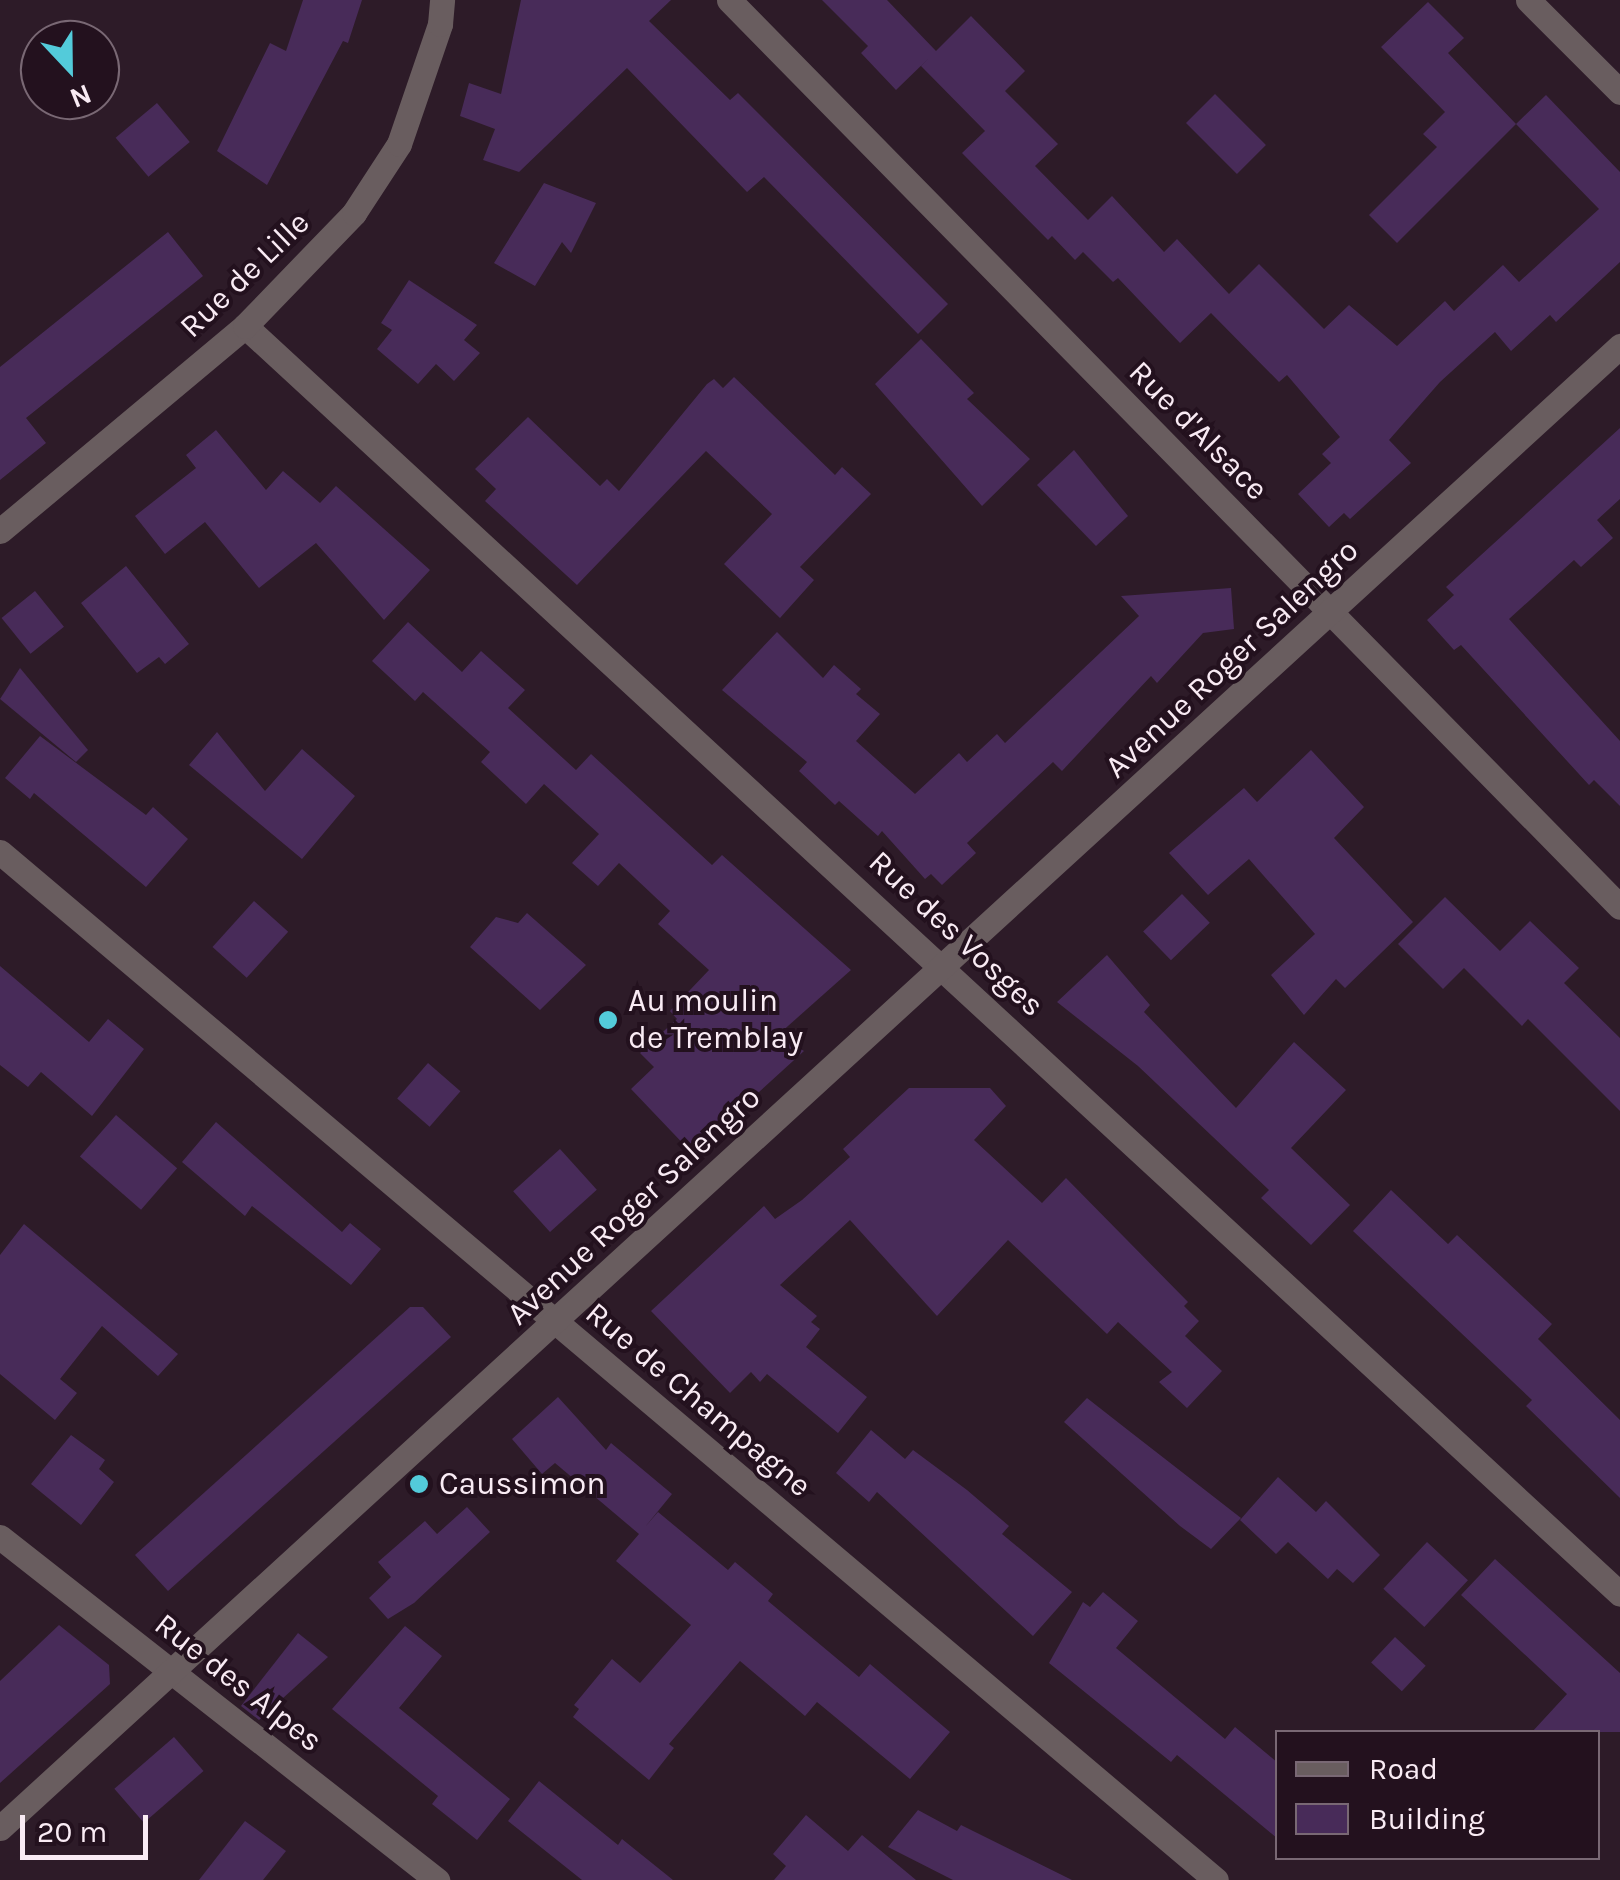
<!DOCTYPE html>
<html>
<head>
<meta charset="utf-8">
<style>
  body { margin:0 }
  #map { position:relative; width:1620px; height:1880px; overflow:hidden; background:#2d1b28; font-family:Karla,sans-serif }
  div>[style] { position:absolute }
  .building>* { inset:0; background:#482b59; transform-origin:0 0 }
  .minor>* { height:25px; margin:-12.5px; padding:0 12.5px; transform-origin:12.5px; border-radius:12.5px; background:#695d5f }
  .dots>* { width:28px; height:28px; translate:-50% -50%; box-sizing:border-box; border:5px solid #23111e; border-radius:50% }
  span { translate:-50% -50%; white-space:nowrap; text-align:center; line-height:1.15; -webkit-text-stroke:8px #23111e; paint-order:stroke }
  .street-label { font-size:32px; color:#f9ebf4 }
  .poi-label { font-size:32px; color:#f9ebf4 }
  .left { translate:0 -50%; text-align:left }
  .legend { position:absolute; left:1275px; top:1730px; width:325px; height:130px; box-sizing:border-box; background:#23111e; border:2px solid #796874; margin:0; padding:12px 18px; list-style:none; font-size:30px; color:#f9ebf4 }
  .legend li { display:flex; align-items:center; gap:20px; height:50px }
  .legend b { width:50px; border:2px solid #796874 }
  .north { position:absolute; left:20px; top:20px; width:100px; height:100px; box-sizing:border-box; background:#23111e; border:2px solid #796874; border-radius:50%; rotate:158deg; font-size:28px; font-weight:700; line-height:40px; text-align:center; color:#f9ebf4 }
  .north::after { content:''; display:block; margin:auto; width:35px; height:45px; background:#53cbda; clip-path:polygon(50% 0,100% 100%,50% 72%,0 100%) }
  .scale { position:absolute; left:20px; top:1815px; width:128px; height:45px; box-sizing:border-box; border:5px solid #f9ebf4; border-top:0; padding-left:12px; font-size:30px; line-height:35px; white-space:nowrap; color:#f9ebf4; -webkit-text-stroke:8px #23111e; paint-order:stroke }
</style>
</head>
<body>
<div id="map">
  <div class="building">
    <div style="clip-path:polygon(303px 0,362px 0,348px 43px,343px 41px,267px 185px,217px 151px,270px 43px,286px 51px)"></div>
    <div style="clip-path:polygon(521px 0,671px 0,649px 21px,730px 100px,738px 93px,948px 304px,918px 334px,764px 177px,747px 192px,627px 68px,519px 172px,483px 160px,495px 129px,460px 116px,469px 83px,501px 94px)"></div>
    <div style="clip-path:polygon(822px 0,887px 0,936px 51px,971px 16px,1025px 71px,1005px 91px,1058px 144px,1035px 166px,1088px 220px,1112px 196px,1164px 252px,1177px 239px,1229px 294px,1259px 264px,1324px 329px,1349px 305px,1397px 346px,1445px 301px,1454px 311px,1503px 265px,1519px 282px,1599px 209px,1516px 124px,1546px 95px,1620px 172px,1620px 262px,1556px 322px,1550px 315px,1511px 351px,1495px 332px,1440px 382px,1389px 440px,1411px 463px,1350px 519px,1344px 513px,1329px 527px,1298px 494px,1331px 463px,1322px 454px,1340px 437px,1287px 375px,1279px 382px,1211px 313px,1180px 343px,1118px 278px,1113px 282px,1083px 252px,1075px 260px,1052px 236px,1048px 240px,962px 153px,985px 131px,921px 66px,929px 58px,896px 90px,861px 53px,868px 46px)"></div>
    <div style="clip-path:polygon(1428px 2px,1464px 38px,1448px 53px,1516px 124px,1397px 243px,1369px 215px,1437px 147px,1423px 134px,1445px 112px,1381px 47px)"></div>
    <div style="left:1215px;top:94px;width:72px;height:41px;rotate:45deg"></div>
    <div style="left:157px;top:103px;width:51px;height:54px;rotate:50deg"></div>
    <div style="clip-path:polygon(544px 183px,596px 203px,571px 253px,562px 242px,535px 286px,494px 263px)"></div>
    <div style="clip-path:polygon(168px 232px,203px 276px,26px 418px,46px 443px,0 480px,0 367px)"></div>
    <div style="clip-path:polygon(409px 280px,477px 325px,464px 340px,480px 353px,454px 381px,436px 364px,418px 384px,377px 349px,392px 330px,381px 323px)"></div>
    <div style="clip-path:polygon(921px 339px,974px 393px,967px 399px,1030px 459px,982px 506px,875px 384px)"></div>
    <div style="clip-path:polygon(734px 377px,835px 475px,842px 467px,871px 494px,800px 567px,814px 580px,780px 618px,724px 564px,772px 514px,706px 451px,577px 585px,485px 501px,496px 489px,475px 469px,528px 417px,600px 486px,607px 479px,619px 491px,707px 384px,714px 379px,723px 388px)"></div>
    <div style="clip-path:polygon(1620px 428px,1620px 499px,1597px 520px,1613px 538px,1581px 567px,1574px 560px,1509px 619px,1620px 741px,1620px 806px,1594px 780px,1589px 785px,1461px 645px,1454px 650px,1427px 620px,1454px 595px,1446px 587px)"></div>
    <div style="clip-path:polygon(216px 430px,266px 490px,283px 471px,320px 503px,336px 486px,430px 570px,384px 620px,316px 543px,259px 588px,205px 522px,165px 554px,135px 516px,196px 468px,186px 455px)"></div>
    <div style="clip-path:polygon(1074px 450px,1128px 516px,1096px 546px,1037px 485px)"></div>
    <div style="clip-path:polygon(126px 566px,189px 644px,165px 664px,159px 657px,137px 673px,81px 603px)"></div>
    <div style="clip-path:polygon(1231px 588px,1234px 629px,1203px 633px,1157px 683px,1151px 676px,1062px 771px,1053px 762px,967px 843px,976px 853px,942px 885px,931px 874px,925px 879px,882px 831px,878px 836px,839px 801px,835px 805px,799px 771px,807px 762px,722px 690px,777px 632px,823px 678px,834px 665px,861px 689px,856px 694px,880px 714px,856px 741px,915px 794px,959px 753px,967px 762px,997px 734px,1005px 743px,1139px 616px,1121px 596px)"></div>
    <div style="left:35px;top:591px;width:46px;height:43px;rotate:51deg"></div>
    <div style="clip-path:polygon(408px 622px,462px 672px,481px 651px,525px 690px,508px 708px,576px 770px,591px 754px,712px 865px,722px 855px,851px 970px,779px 1034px,804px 1051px,692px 1153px,631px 1089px,654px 1067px,640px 1053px,677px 1019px,670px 1011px,709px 970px,658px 924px,670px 911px,619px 863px,598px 886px,572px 863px,599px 834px,544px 784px,526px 804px,481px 762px,490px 752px,423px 692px,415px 701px,372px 661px)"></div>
    <div style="clip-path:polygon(20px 668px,88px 750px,76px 762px,0 699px)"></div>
    <div style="clip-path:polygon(217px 732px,265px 791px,302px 749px,355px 796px,302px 859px,189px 765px)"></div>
    <div style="clip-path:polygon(40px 736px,146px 815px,153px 807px,188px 839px,146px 887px,34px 793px,30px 799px,5px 778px)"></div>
    <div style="clip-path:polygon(1311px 750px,1364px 807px,1334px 838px,1413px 922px,1345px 988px,1336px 979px,1304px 1015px,1271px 975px,1315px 934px,1249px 859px,1208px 895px,1169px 853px,1244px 788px,1257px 802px)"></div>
    <div style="left:1182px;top:894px;width:40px;height:54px;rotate:46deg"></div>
    <div style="clip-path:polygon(1445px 897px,1500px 951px,1530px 921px,1579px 968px,1564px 983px,1620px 1038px,1620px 1111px,1528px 1019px,1522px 1026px,1464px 968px,1443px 989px,1398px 944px)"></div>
    <div style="left:254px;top:901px;width:46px;height:62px;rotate:42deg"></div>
    <div style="clip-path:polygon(527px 913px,586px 965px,540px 1010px,470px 947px,496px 917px,518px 923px)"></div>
    <div style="clip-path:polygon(1107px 955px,1150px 1005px,1144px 1012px,1236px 1108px,1294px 1042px,1346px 1090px,1291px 1148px,1350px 1205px,1311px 1245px,1261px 1198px,1269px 1190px,1138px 1066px,1057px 1002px)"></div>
    <div style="clip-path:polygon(0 966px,89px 1042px,108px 1019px,144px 1049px,92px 1116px,41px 1072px,28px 1087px,0 1065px)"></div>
    <div style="left:428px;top:1063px;width:43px;height:47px;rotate:41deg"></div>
    <div style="clip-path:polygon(909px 1088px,990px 1088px,1006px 1106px,974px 1140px,1042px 1203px,1066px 1178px,1188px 1302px,1184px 1306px,1199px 1321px,1185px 1336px,1222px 1371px,1187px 1408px,1159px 1382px,1172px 1372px,1118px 1322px,1107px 1334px,1008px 1240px,937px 1316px,850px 1220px,780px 1285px,817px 1316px,811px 1322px,820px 1329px,806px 1347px,867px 1397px,838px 1433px,767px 1374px,760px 1382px,751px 1372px,730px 1393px,651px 1311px,764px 1206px,775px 1219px,802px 1200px,850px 1157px,843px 1149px)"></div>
    <div style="left:116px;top:1115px;width:81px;height:55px;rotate:41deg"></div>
    <div style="clip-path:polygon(216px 1122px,342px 1232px,350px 1223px,381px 1249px,351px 1285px,252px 1206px,245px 1216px,182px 1162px)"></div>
    <div style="left:560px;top:1149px;width:55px;height:63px;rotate:48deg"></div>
    <div style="clip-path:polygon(1391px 1190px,1448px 1244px,1457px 1235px,1552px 1324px,1538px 1339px,1620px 1420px,1620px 1498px,1526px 1406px,1532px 1400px,1353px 1231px)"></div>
    <div style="clip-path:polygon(24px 1224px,178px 1354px,158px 1376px,102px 1326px,60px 1379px,77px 1393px,55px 1420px,0 1374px,0 1255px)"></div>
    <div style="clip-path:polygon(410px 1307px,423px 1307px,451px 1337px,168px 1591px,135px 1555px)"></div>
    <div style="clip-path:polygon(558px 1397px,606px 1450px,611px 1443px,672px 1494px,645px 1527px,658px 1512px,728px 1570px,735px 1562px,773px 1594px,768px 1601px,859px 1677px,870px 1664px,950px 1732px,910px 1779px,817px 1702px,805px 1716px,740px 1661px,669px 1744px,674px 1748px,649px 1780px,573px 1717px,579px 1709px,574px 1705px,612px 1659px,640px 1683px,691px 1625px,616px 1561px,639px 1534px,555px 1463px,542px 1474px,512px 1439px)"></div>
    <div style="clip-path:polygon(1087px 1398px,1124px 1427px,1241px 1518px,1211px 1549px,1180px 1526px,1064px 1422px)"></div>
    <div style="clip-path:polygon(871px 1430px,905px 1459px,913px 1450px,967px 1490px,1009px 1526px,1002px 1534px,1072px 1592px,1033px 1636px,877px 1492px,869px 1502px,836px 1473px)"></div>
    <div style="clip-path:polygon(71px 1435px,105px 1460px,99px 1469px,114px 1482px,81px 1525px,31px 1484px)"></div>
    <div style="clip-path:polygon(1278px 1477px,1316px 1512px,1326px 1501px,1380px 1555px,1353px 1583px,1337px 1569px,1328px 1579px,1288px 1542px,1276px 1554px,1240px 1520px)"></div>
    <div style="clip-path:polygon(467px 1507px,490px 1532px,414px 1603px,388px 1619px,369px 1598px,391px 1577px,378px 1562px,425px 1521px,437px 1534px)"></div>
    <div style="left:1427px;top:1542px;width:56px;height:64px;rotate:43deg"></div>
    <div style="clip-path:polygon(1495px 1559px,1620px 1673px,1620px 1732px,1532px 1732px,1567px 1694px,1461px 1595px)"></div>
    <div style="clip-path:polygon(1103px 1592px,1138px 1621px,1116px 1648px,1225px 1739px,1235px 1727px,1278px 1763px,1278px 1839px,1177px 1755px,1171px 1762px,1049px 1663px,1083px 1602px,1090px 1607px)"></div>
    <div style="clip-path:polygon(59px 1625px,109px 1665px,110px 1684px,0 1783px,0 1681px)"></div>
    <div style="clip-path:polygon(405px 1626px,442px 1656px,399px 1708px,510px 1799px,477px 1840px,432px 1804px,438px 1796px,332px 1709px)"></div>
    <div style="clip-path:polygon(298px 1633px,328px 1657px,259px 1720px,241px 1706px)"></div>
    <div style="left:1395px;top:1637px;width:42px;height:35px;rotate:43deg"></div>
    <div style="left:174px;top:1737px;width:45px;height:79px;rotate:49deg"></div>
    <div style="clip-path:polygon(539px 1781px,618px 1845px,622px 1839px,673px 1880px,582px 1880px,508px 1821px)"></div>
    <div style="clip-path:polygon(918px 1810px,957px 1831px,961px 1825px,1072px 1880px,953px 1880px,888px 1847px)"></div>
    <div style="clip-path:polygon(806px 1815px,848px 1851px,862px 1835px,916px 1880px,774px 1880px,786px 1866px,773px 1854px)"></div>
    <div style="clip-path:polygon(245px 1821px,286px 1851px,263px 1880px,199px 1880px)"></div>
  </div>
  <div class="minor">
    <div style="left:729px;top:0;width:1271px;rotate:45.51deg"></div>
    <div style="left:1528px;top:0;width:130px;rotate:45deg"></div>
    <div style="left:245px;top:326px;width:1870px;rotate:42.68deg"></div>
    <div style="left:0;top:531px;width:319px;rotate:-39.9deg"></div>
    <div style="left:245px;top:326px;width:157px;rotate:-46deg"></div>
    <div style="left:354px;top:213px;width:82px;rotate:-56.9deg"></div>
    <div style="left:399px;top:144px;width:127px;rotate:-71.1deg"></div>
    <div style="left:440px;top:24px;width:24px;rotate:-85deg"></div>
    <div style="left:0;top:852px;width:1592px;rotate:40.21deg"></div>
    <div style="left:0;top:1537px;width:556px;rotate:38.13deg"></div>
    <div style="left:0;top:1828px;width:2196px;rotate:-42.45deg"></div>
  </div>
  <div class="dots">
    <div style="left:608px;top:1020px;background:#53cbda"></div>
    <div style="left:419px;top:1484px;background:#53cbda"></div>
  </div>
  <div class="street-label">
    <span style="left:245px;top:275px;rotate:-44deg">Rue de Lille</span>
    <span style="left:1198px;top:431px;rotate:45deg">Rue d'Alsace</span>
    <span style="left:1232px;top:659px;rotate:-43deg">Avenue Roger Salengro</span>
    <span style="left:956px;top:934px;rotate:43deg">Rue des Vosges</span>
    <span style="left:634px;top:1206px;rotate:-43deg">Avenue Roger Salengro</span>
    <span style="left:698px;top:1400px;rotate:40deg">Rue de Champagne</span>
    <span style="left:238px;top:1683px;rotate:38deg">Rue des Alpes</span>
  </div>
  <div class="poi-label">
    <span class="left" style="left:628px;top:1020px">Au moulin<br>de Tremblay</span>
    <span class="left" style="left:439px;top:1484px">Caussimon</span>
  </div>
  <ul class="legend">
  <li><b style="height:12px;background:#695d5f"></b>Road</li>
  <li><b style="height:28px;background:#482b59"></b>Building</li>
  </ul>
  <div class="north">N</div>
  <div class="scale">20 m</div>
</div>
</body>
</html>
